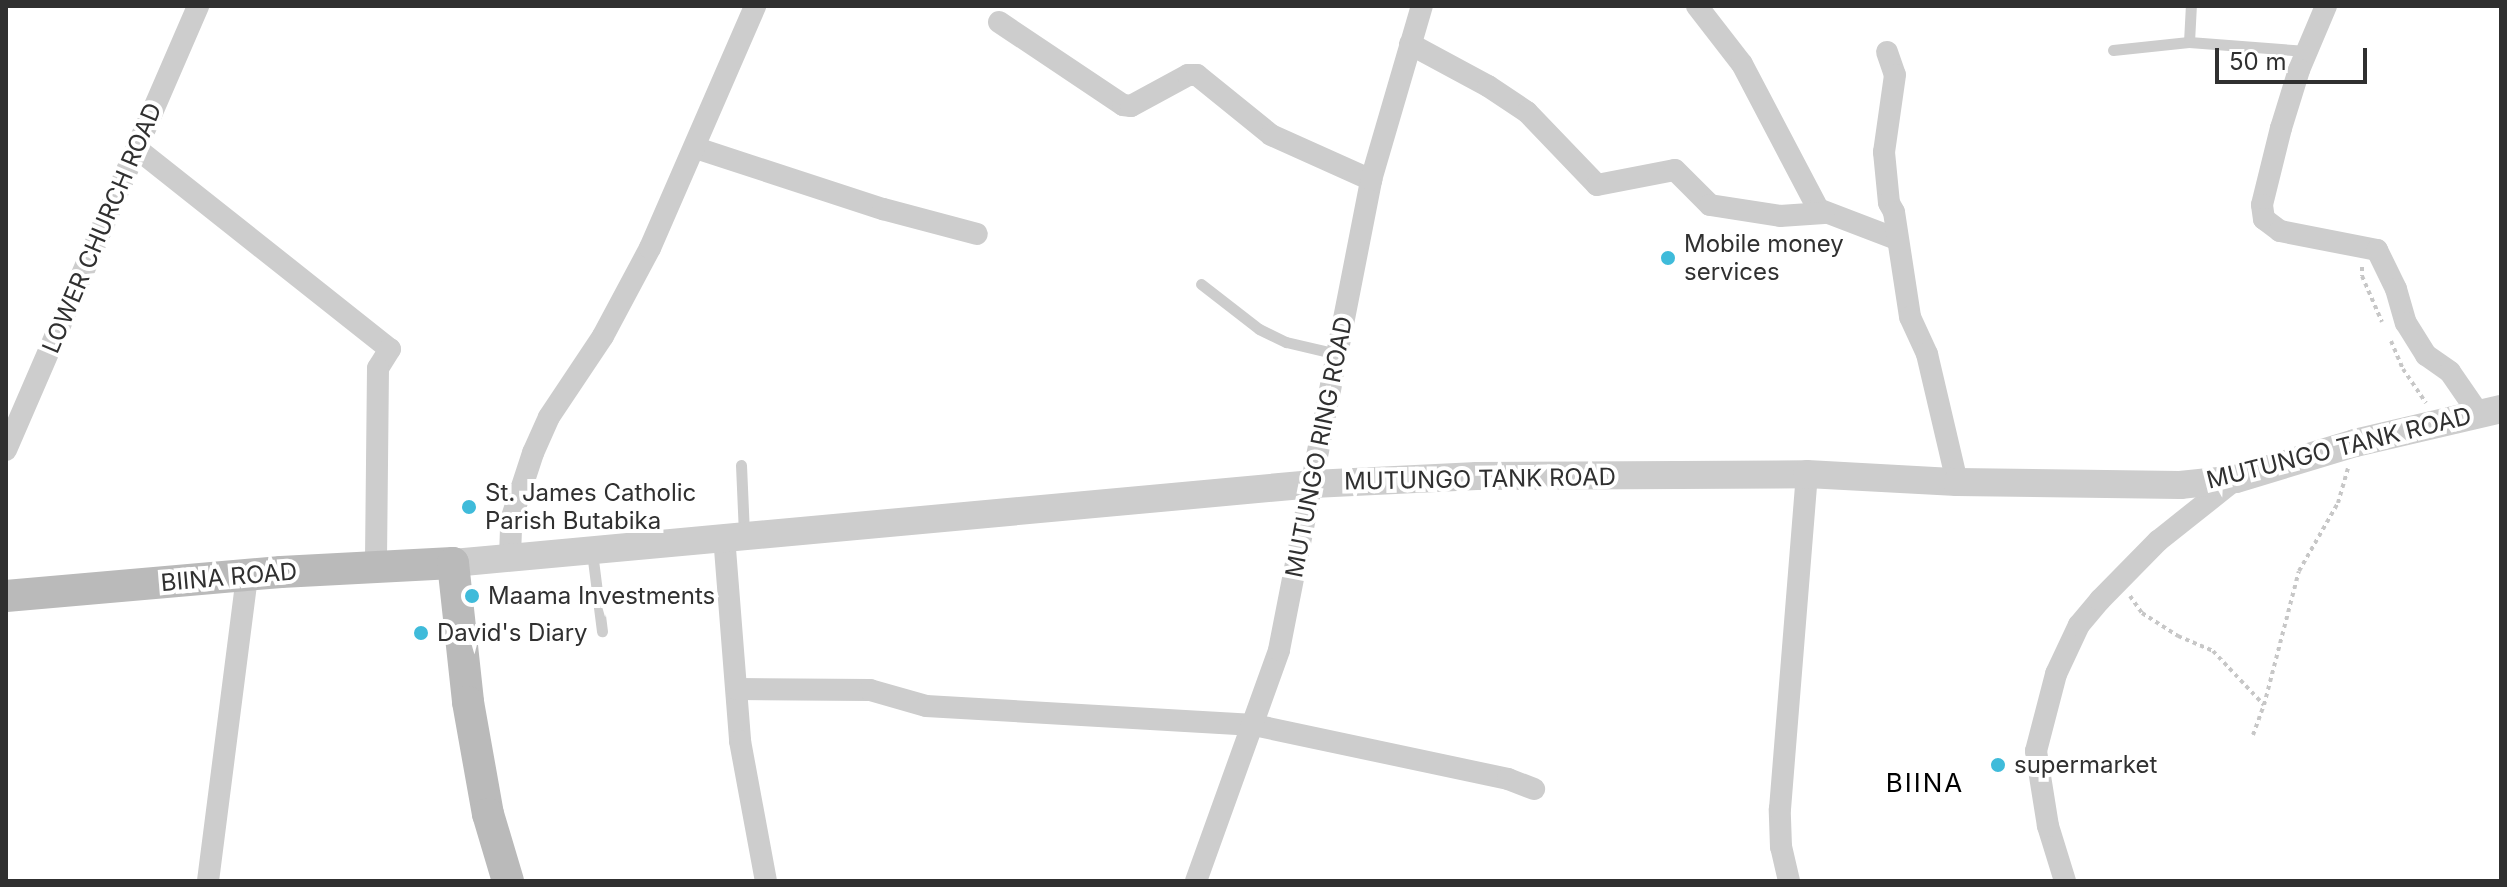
<!DOCTYPE html>
<html>
<head>
<meta charset="utf-8">
<style>
  body { margin:0 }
  #map { position:relative; width:2507px; height:887px; overflow:hidden; background:#fff; font-family:Inter,sans-serif }
  div>[style] { position:absolute }
  .path>* { height:4px; margin-top:-2px; transform-origin:0; background:repeating-linear-gradient(90deg,#c7c7c7 0 4px,transparent 0 8px) }
  .service>* { height:11px; margin:-5.5px; padding:0 5.5px; transform-origin:5.5px; border-radius:5.5px; background:#cdcdcd }
  .minor>* { height:22px; margin:-11px; padding:0 11px; transform-origin:11px; border-radius:11px; background:#cdcdcd }
  .tertiary>* { height:28px; margin:-14px; padding:0 14px; transform-origin:14px; border-radius:14px; background:#cdcdcd }
  .secondary>* { height:32px; margin:-16px; padding:0 16px; transform-origin:16px; border-radius:16px; background:#bababa }
  .dots>* { width:22px; height:22px; translate:-50% -50%; box-sizing:border-box; border:4px solid #fff; border-radius:50% }
  span { translate:-50% -50%; white-space:nowrap; text-align:center; line-height:1.15; -webkit-text-stroke:8px #fff; paint-order:stroke }
  .street-label { font-size:24px; color:#303030 }
  .poi-label { font-size:24px; color:#303030 }
  .left { translate:0 -50%; text-align:left }
  .neighbourhood-label { font-size:26px; color:#000; letter-spacing:2px }
  .frame { position:absolute; inset:0; border:8px solid #303030; pointer-events:none }
  .scale { position:absolute; left:2215px; top:48px; width:152px; height:36px; box-sizing:border-box; border:4px solid #303030; border-top:0; padding-left:10px; font-size:24px; line-height:28px; white-space:nowrap; color:#303030; -webkit-text-stroke:6px #fff; paint-order:stroke }
</style>
</head>
<body>
<div id="map">
  <div class="path">
    <div style="left:2362px;top:267px;width:9px;rotate:90deg"></div>
    <div style="left:2362px;top:276px;width:50px;rotate:66.5deg"></div>
    <div style="left:2391px;top:341px;width:30px;rotate:67deg"></div>
    <div style="left:2403px;top:369px;width:41px;rotate:55.9deg"></div>
    <div style="left:2130px;top:596px;width:21px;rotate:55deg"></div>
    <div style="left:2142px;top:613px;width:43px;rotate:32.6deg"></div>
    <div style="left:2178px;top:636px;width:38px;rotate:23deg"></div>
    <div style="left:2213px;top:651px;width:74px;rotate:46.6deg"></div>
    <div style="left:2253px;top:735px;width:32px;rotate:-70deg"></div>
    <div style="left:2264px;top:705px;width:138px;rotate:-75.4deg"></div>
    <div style="left:2299px;top:571px;width:78px;rotate:-60.2deg"></div>
    <div style="left:2338px;top:503px;width:36px;rotate:-74deg"></div>
  </div>
  <div class="service">
    <div style="left:2189px;top:42px;width:36px;rotate:-87deg"></div>
    <div style="left:2113px;top:50px;width:76px;rotate:-6deg"></div>
    <div style="left:2189px;top:42px;width:118px;rotate:4.4deg"></div>
    <div style="left:1201px;top:284px;width:73px;rotate:37.8deg"></div>
    <div style="left:1259px;top:329px;width:30px;rotate:26deg"></div>
    <div style="left:1286px;top:342px;width:52px;rotate:13.2deg"></div>
    <div style="left:741px;top:465px;width:69px;rotate:87.5deg"></div>
    <div style="left:592px;top:552px;width:80px;rotate:82.8deg"></div>
  </div>
  <div class="minor">
    <div style="left:1697px;top:6px;width:73px;rotate:52.2deg"></div>
    <div style="left:1742px;top:64px;width:164px;rotate:62.3deg"></div>
    <div style="left:1818px;top:209px;width:84px;rotate:21deg"></div>
    <div style="left:2326px;top:6px;width:69px;rotate:112.9deg"></div>
    <div style="left:2299px;top:70px;width:61px;rotate:107.2deg"></div>
    <div style="left:2281px;top:128px;width:79px;rotate:103.9deg"></div>
    <div style="left:2262px;top:205px;width:14px;rotate:82deg"></div>
    <div style="left:2264px;top:219px;width:20px;rotate:37deg"></div>
    <div style="left:2280px;top:231px;width:99px;rotate:11.1deg"></div>
    <div style="left:2377px;top:250px;width:43px;rotate:64deg"></div>
    <div style="left:2396px;top:289px;width:35px;rotate:74deg"></div>
    <div style="left:2406px;top:323px;width:38px;rotate:58deg"></div>
    <div style="left:2426px;top:355px;width:29px;rotate:35deg"></div>
    <div style="left:2450px;top:372px;width:51px;rotate:55.4deg"></div>
    <div style="left:999px;top:22px;width:149px;rotate:33.8deg"></div>
    <div style="left:1123px;top:105px;width:8px;rotate:7deg"></div>
    <div style="left:1131px;top:106px;width:65px;rotate:-28.5deg"></div>
    <div style="left:1188px;top:75px;width:9px"></div>
    <div style="left:1197px;top:75px;width:95px;rotate:39deg"></div>
    <div style="left:1271px;top:135px;width:110px;rotate:24.2deg"></div>
    <div style="left:1410px;top:44px;width:89px;rotate:28.3deg"></div>
    <div style="left:1488px;top:86px;width:47px;rotate:33.7deg"></div>
    <div style="left:1527px;top:112px;width:101px;rotate:46.2deg"></div>
    <div style="left:1597px;top:185px;width:79px;rotate:-10.9deg"></div>
    <div style="left:1675px;top:170px;width:49px;rotate:45deg"></div>
    <div style="left:1710px;top:205px;width:71px;rotate:8.9deg"></div>
    <div style="left:1780px;top:216px;width:44px;rotate:-3.9deg"></div>
    <div style="left:1887px;top:52px;width:24px;rotate:71deg"></div>
    <div style="left:1895px;top:75px;width:78px;rotate:98.1deg"></div>
    <div style="left:1884px;top:152px;width:51px;rotate:84.4deg"></div>
    <div style="left:1889px;top:203px;width:10px;rotate:61deg"></div>
    <div style="left:1894px;top:212px;width:106px;rotate:81.3deg"></div>
    <div style="left:1910px;top:317px;width:41px;rotate:65.3deg"></div>
    <div style="left:1927px;top:354px;width:131px;rotate:76.8deg"></div>
    <div style="left:136px;top:148px;width:324px;rotate:38.4deg"></div>
    <div style="left:390px;top:349px;width:22px;rotate:122deg"></div>
    <div style="left:378px;top:368px;width:199px;rotate:90.6deg"></div>
    <div style="left:696px;top:148px;width:197px;rotate:18.1deg"></div>
    <div style="left:883px;top:209px;width:97px;rotate:14.9deg"></div>
    <div style="left:6px;top:450px;width:484px;rotate:-66.6deg"></div>
    <div style="left:724px;top:536px;width:206px;rotate:85.5deg"></div>
    <div style="left:740px;top:741px;width:142px;rotate:79.5deg"></div>
    <div style="left:510px;top:557px;width:37px;rotate:-88deg"></div>
    <div style="left:511px;top:520px;width:71px;rotate:-71.8deg"></div>
    <div style="left:533px;top:453px;width:39px;rotate:-66deg"></div>
    <div style="left:549px;top:417px;width:97px;rotate:-56.3deg"></div>
    <div style="left:603px;top:336px;width:100px;rotate:-61.9deg"></div>
    <div style="left:650px;top:248px;width:264px;rotate:-66.5deg"></div>
    <div style="left:737px;top:689px;width:133px;rotate:0.4deg"></div>
    <div style="left:870px;top:690px;width:58px;rotate:15.9deg"></div>
    <div style="left:926px;top:706px;width:329px;rotate:3.3deg"></div>
    <div style="left:1254px;top:725px;width:260px;rotate:12deg"></div>
    <div style="left:1508px;top:779px;width:28px;rotate:21deg"></div>
    <div style="left:208px;top:881px;width:308px;rotate:-82.7deg"></div>
    <div style="left:1196px;top:881px;width:245px;rotate:-70.2deg"></div>
    <div style="left:1279px;top:650px;width:479px;rotate:-78.9deg"></div>
    <div style="left:1371px;top:180px;width:181px;rotate:-73.7deg"></div>
    <div style="left:1789px;top:881px;width:35px;rotate:-103deg"></div>
    <div style="left:1781px;top:847px;width:38px;rotate:-92deg"></div>
    <div style="left:1780px;top:809px;width:336px;rotate:-85.4deg"></div>
    <div style="left:2065px;top:881px;width:58px;rotate:-107.2deg"></div>
    <div style="left:2048px;top:826px;width:76px;rotate:-99.1deg"></div>
    <div style="left:2036px;top:751px;width:80px;rotate:-75.4deg"></div>
    <div style="left:2056px;top:674px;width:54px;rotate:-64.9deg"></div>
    <div style="left:2079px;top:625px;width:33px;rotate:-50deg"></div>
    <div style="left:2100px;top:600px;width:83px;rotate:-45.5deg"></div>
    <div style="left:2158px;top:541px;width:100px;rotate:-38.5deg"></div>
  </div>
  <div class="tertiary">
    <div style="left:453px;top:563px;width:864px;rotate:-5.25deg"></div>
    <div style="left:1313px;top:484px;width:164px;rotate:-2.8deg"></div>
    <div style="left:1477px;top:476px;width:330px;rotate:-0.3deg"></div>
    <div style="left:1807px;top:474px;width:150px;rotate:3.1deg"></div>
    <div style="left:1957px;top:482px;width:223px;rotate:0.8deg"></div>
    <div style="left:2180px;top:485px;width:56px;rotate:-6.1deg"></div>
    <div style="left:2236px;top:479px;width:124px;rotate:-16.8deg"></div>
    <div style="left:2355px;top:443px;width:150px;rotate:-13.1deg"></div>
  </div>
  <div class="secondary">
    <div style="left:6px;top:596px;width:276px;rotate:-5deg"></div>
    <div style="left:281px;top:572px;width:172px;rotate:-3deg"></div>
    <div style="left:453px;top:563px;width:140px;rotate:83.8deg"></div>
    <div style="left:468px;top:702px;width:114px;rotate:79.9deg"></div>
    <div style="left:488px;top:814px;width:70px;rotate:73.4deg"></div>
  </div>
  <div class="dots">
    <div style="left:1668px;top:258px;background:#3fbbda"></div>
    <div style="left:469px;top:507px;background:#3fbbda"></div>
    <div style="left:472px;top:596px;background:#3fbbda"></div>
    <div style="left:421px;top:633px;background:#3fbbda"></div>
    <div style="left:1998px;top:765px;background:#3fbbda"></div>
  </div>
  <div class="street-label">
    <span style="left:102px;top:228px;rotate:-67deg">LOWER CHURCH ROAD</span>
    <span style="left:1319px;top:447px;rotate:-79deg">MUTUNGO RING ROAD</span>
    <span style="left:2339px;top:448px;rotate:-14deg">MUTUNGO TANK ROAD</span>
    <span style="left:1480px;top:479px;rotate:-1deg">MUTUNGO TANK ROAD</span>
    <span style="left:229px;top:577px;rotate:-5deg">BIINA ROAD</span>
  </div>
  <div class="poi-label">
    <span class="left" style="left:1684px;top:258px">Mobile money<br>services</span>
    <span class="left" style="left:485px;top:507px">St. James Catholic<br>Parish Butabika</span>
    <span class="left" style="left:488px;top:596px">Maama Investments</span>
    <span class="left" style="left:437px;top:633px">David's Diary</span>
    <span class="left" style="left:2014px;top:765px">supermarket</span>
  </div>
  <div class="neighbourhood-label">
    <span style="left:1925px;top:783px">BIINA</span>
  </div>
  <div class="frame"></div>
  <div class="scale">50 m</div>
</div>
</body>
</html>
